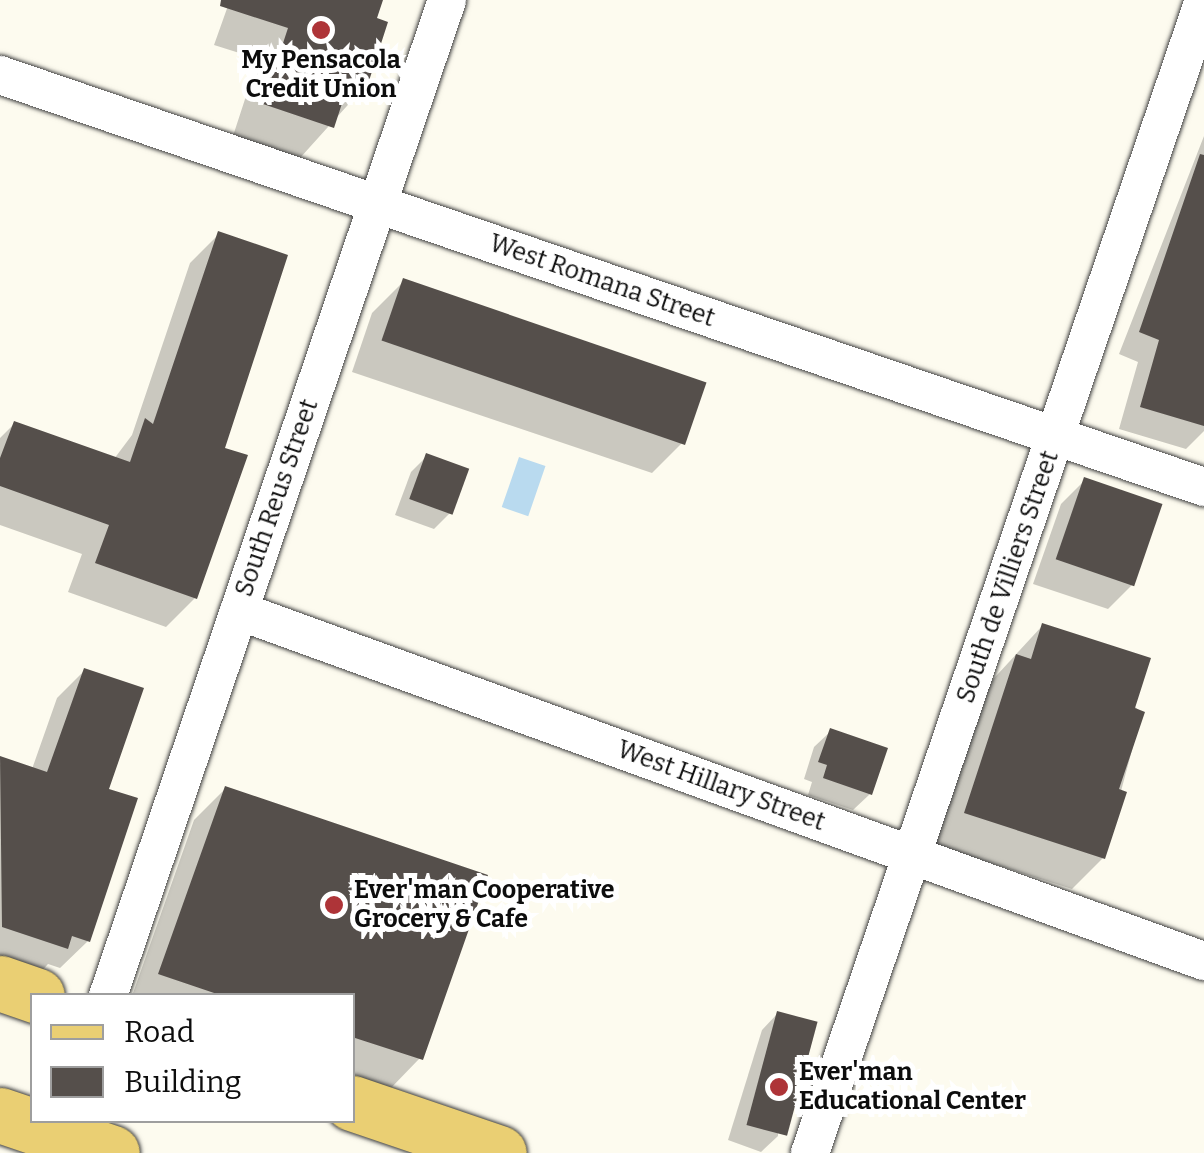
<!DOCTYPE html>
<html>
<head>
<meta charset="utf-8">
<style>
  body { margin:0 }
  #map { position:relative; width:1204px; height:1153px; overflow:hidden; background:#fdfbef; font-family:Bitter,serif }
  div>[style] { position:absolute }
  .water>* { inset:0; background:#b9daef; transform-origin:0 0 }
  .shadow>* { inset:0; background:#0003 }
  .building>* { inset:0; background:#554f4b; transform-origin:0 0 }
  .roads { filter:drop-shadow(0 0 2px #404040) drop-shadow(0 0 2px #404040) }
  .street>* { height:38px; margin:-19px; padding:0 19px; transform-origin:19px; border-radius:19px; background:#fff }
  .primary>* { height:55px; margin:-27.5px; padding:0 27.5px; transform-origin:27.5px; border-radius:27.5px; background:#eacf73 }
  .dots>* { width:28px; height:28px; translate:-50% -50%; box-sizing:border-box; border:5px solid #fff; border-radius:50% }
  span { translate:-50% -50%; white-space:nowrap; text-align:center; line-height:1.15; -webkit-text-stroke:10px #fff; paint-order:stroke }
  .poi-label { font-size:25px; color:#0d0d0d; font-weight:700 }
  .left { translate:0 -50%; text-align:left }
  .street-label { font-size:25px; color:#0d0d0d }
  .legend { position:absolute; left:30px; top:993px; width:325px; height:130px; box-sizing:border-box; background:#fff; border:2px solid #9e9e9e; margin:0; padding:12px 18px; list-style:none; font-size:30px; color:#0d0d0d }
  .legend li { display:flex; align-items:center; gap:20px; height:50px }
  .legend b { width:50px; border:2px solid #9e9e9e }
</style>
</head>
<body>
<div id="map">
  <div class="water">
    <div style="left:519px;top:457px;width:28px;height:53px;rotate:19deg"></div>
  </div>
  <div class="shadow">
    <div style="clip-path:polygon(380px 0,365px 86px,300px 158px,233px 136px,258px 59px,214px 45px,230px 0)"></div>
    <div style="clip-path:polygon(1204px 136px,1204px 431px,1186px 449px,1119px 429px,1138px 362px,1119px 354px)"></div>
    <div style="clip-path:polygon(219px 234px,222px 450px,195px 598px,166px 627px,68px 592px,82px 554px,0 525px,0 438px,14px 424px,114px 459px,132px 435px,190px 263px)"></div>
    <div style="clip-path:polygon(404px 281px,684px 441px,652px 473px,352px 372px,372px 313px)"></div>
    <div style="clip-path:polygon(427px 456px,450px 513px,434px 529px,395px 515px,411px 472px)"></div>
    <div style="clip-path:polygon(1085px 480px,1132px 585px,1108px 609px,1033px 584px,1061px 504px)"></div>
    <div style="clip-path:polygon(1043px 625px,1142px 713px,1103px 858px,1072px 889px,934px 845px,985px 688px)"></div>
    <div style="clip-path:polygon(84px 671px,106px 790px,88px 941px,60px 968px,48px 964px,38px 975px,0 962px,0 765px,5px 760px,32px 769px,57px 698px)"></div>
    <div style="clip-path:polygon(831px 731px,870px 794px,853px 810px,808px 795px,812px 782px,804px 779px,814px 747px)"></div>
    <div style="clip-path:polygon(226px 788px,420px 1058px,389px 1090px,352px 1078px,352px 996px,132px 996px,194px 820px)"></div>
    <div style="clip-path:polygon(778px 1013px,778px 1136px,761px 1152px,728px 1140px,762px 1030px)"></div>
  </div>
  <div class="building">
    <div style="clip-path:polygon(221px 0,383px 0,377px 18px,388px 22px,367px 87px,349px 82px,334px 128px,263px 104px,288px 28px,220px 6px)"></div>
    <div style="clip-path:polygon(1200px 154px,1204px 155px,1204px 426px,1140px 407px,1159px 340px,1139px 332px)"></div>
    <div style="clip-path:polygon(218px 231px,288px 255px,225px 448px,248px 455px,197px 599px,95px 563px,109px 525px,0 486px,0 458px,14px 421px,130px 462px,145px 418px,153px 424px)"></div>
    <div style="left:403px;top:278px;width:321px;height:66px;rotate:19deg"></div>
    <div style="left:426px;top:453px;width:46px;height:49px;rotate:20deg"></div>
    <div style="left:1084px;top:477px;width:83px;height:87px;rotate:19deg"></div>
    <div style="clip-path:polygon(1042px 623px,1151px 658px,1135px 708px,1145px 712px,1119px 789px,1127px 792px,1105px 859px,964px 813px,1016px 654px,1031px 659px)"></div>
    <div style="clip-path:polygon(84px 668px,144px 688px,109px 789px,138px 798px,90px 942px,72px 936px,68px 949px,2px 927px,0 756px,47px 772px)"></div>
    <div style="clip-path:polygon(830px 728px,888px 748px,872px 795px,823px 778px,827px 765px,818px 762px)"></div>
    <div style="clip-path:polygon(225px 786px,488px 875px,423px 1060px,352px 1037px,352px 996px,223px 996px,158px 974px)"></div>
    <div style="left:777px;top:1011px;width:42px;height:118px;rotate:15deg"></div>
  </div>
  <div class="roads">
    <div class="street">
      <div style="left:0;top:75px;width:1273px;rotate:18.89deg"></div>
      <div style="left:239px;top:611px;width:1027px;rotate:19.94deg"></div>
      <div style="left:108px;top:996px;width:1052px;rotate:-71.2deg"></div>
      <div style="left:810px;top:1153px;width:1218px;rotate:-71.13deg"></div>
    </div>
    <div class="primary">
      <div style="left:0;top:983px;width:39px;rotate:19deg"></div>
      <div style="left:352px;top:1103px;width:155px;rotate:18.8deg"></div>
      <div style="left:0;top:1115px;width:118px;rotate:18.7deg"></div>
    </div>
  </div>
  <div class="dots">
    <div style="left:321px;top:30px;background:#ae3438"></div>
    <div style="left:334px;top:905px;background:#ae3438"></div>
    <div style="left:779px;top:1087px;background:#ae3438"></div>
  </div>
  <div class="poi-label">
    <span style="left:321px;top:75px">My Pensacola<br>Credit Union</span>
    <span class="left" style="left:354px;top:905px">Ever'man Cooperative<br>Grocery &amp; Cafe</span>
    <span class="left" style="left:799px;top:1087px">Ever'man<br>Educational Center</span>
  </div>
  <div class="street-label">
    <span style="left:602px;top:281px;rotate:19deg">West Romana Street</span>
    <span style="left:277px;top:498px;rotate:-71deg">South Reus Street</span>
    <span style="left:1008px;top:577px;rotate:-71deg">South de Villiers Street</span>
    <span style="left:721px;top:786px;rotate:20deg">West Hillary Street</span>
  </div>
  <ul class="legend">
  <li><b style="height:12px;background:#eacf73"></b>Road</li>
  <li><b style="height:28px;background:#554f4b"></b>Building</li>
  </ul>
</div>
</body>
</html>
